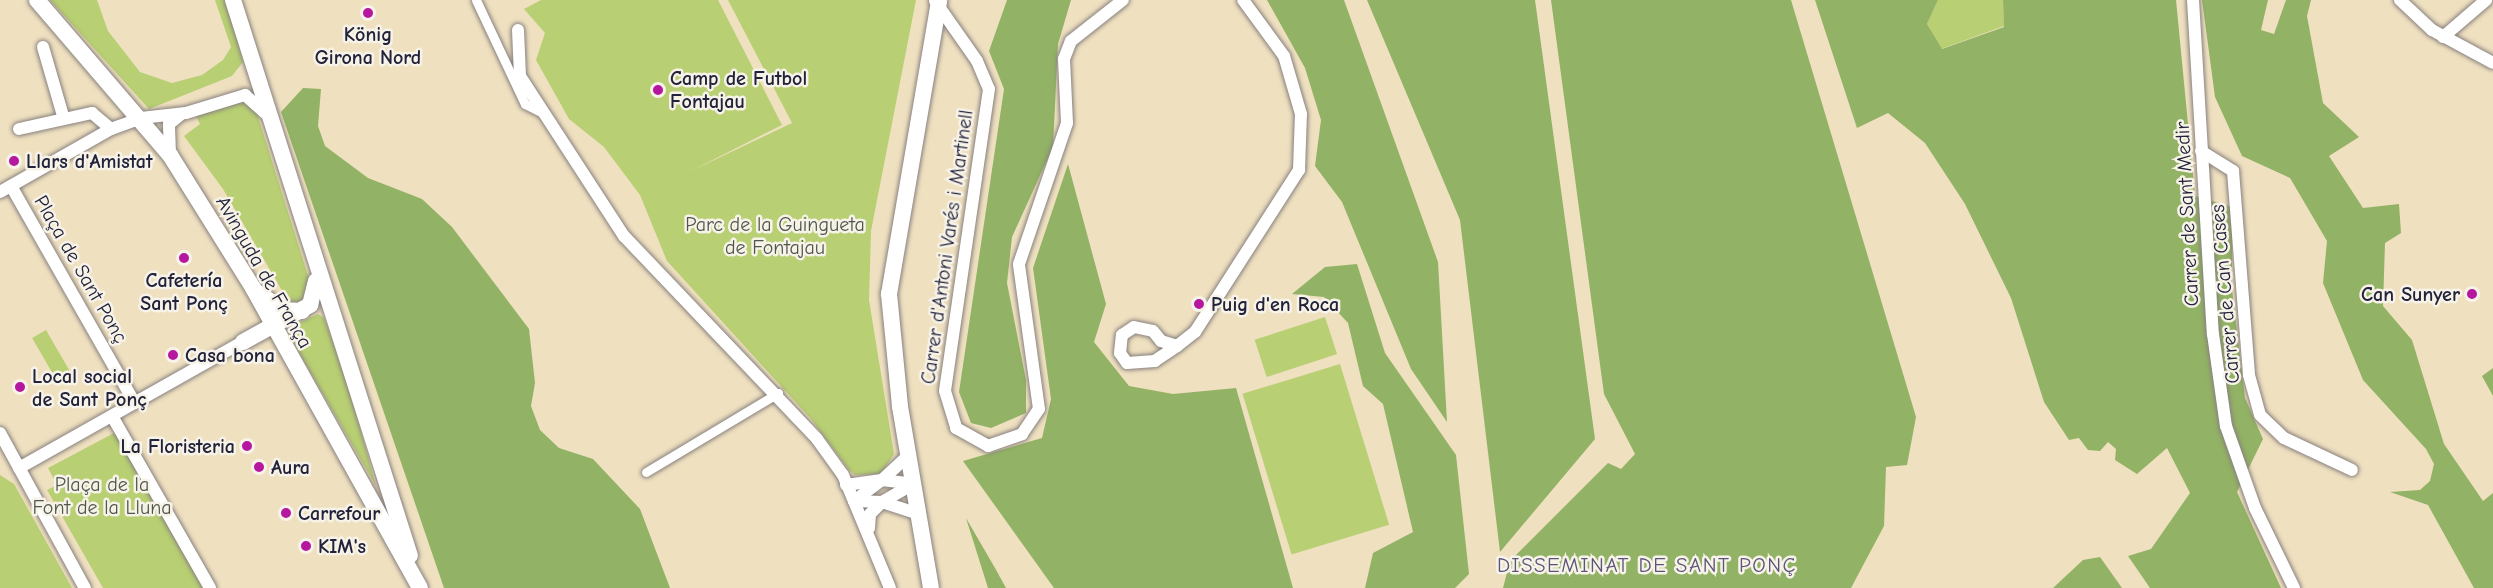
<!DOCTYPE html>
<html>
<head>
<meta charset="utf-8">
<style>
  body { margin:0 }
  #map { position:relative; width:2493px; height:588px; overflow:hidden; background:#efe0c0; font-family:"Comic Neue",sans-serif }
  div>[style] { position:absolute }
  .green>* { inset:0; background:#b8cf73; transform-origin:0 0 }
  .forest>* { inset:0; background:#92b265 }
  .roads { filter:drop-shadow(0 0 2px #88817e) drop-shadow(0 0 2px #88817e) }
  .pedestrian>* { height:9px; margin:-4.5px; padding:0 4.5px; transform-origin:4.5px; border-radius:4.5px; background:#fff }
  .minor>* { height:12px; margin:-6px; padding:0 6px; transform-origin:6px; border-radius:6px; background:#fff }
  .secondary>* { height:16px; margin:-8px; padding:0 8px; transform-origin:8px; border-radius:8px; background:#fff }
  .dots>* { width:16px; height:16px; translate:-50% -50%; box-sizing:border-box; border:3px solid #f7f3e8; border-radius:50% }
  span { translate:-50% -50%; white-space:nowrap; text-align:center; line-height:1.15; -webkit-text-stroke:5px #f7f3e8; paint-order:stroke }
  .poi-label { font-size:20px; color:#22223b; font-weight:700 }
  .left { translate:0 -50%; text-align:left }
  .right { translate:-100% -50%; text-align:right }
  .street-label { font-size:20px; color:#22223b }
  .park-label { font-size:20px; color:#4f564c }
  .neighbourhood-label { font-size:21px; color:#5c5478; letter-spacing:1.5px }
</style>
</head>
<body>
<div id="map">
  <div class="green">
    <div style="clip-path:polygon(50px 0,97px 0,108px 31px,140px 72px,172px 83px,202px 75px,223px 60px,231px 47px,215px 0,227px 0,243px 62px,232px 76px,149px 109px)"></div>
    <div style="clip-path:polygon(541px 0,718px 0,782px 125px,689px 172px,792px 123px,728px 0,916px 0,871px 231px,869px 300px,894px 454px,881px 474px,855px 475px,849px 470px,811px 419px,667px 261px,640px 195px,604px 147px,569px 119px,536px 60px,545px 33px,524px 9px)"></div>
    <div style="clip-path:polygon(1938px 0,2003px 0,2004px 26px,1941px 49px,1927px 24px)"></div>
    <div style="clip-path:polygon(247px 101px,255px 107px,311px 285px,308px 297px,291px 306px,223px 189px,184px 136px,200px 124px,196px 116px)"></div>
    <div style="clip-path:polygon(318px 314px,324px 318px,344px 371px,376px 486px,293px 342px,294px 325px)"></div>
    <div style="left:1325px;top:317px;width:39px;height:74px;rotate:72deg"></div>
    <div style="left:46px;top:330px;width:48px;height:16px;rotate:60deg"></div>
    <div style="left:1340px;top:364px;width:168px;height:102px;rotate:73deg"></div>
    <div style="clip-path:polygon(116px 432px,203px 588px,103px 588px,47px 490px,57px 485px,48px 468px)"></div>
    <div style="clip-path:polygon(0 475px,14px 484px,72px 588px,0 588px)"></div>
  </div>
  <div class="forest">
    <div style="clip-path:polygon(1007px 0,1071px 0,1058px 44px,1053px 147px,1012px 237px,1007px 283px,1026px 380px,1026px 413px,991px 428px,971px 423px,959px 392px,1004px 89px,989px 51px)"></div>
    <div style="clip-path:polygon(1267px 0,1344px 0,1438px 262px,1447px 422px,1411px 369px,1342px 202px,1315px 166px,1321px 120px,1305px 68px)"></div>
    <div style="clip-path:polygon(1367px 0,1535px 0,1595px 439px,1500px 552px,1460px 220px)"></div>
    <div style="clip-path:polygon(1551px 0,1791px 0,1916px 417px,1907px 465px,1886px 467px,1884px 526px,1851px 588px,1503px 588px,1510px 561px,1608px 463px,1621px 469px,1635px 454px,1604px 394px)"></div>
    <div style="clip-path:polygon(1815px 0,1938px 0,1927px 24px,1942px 49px,2004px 27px,2003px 0,2176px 0,2195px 196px,2232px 207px,2232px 289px,2245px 398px,2263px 439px,2237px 492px,2281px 588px,2150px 588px,2128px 556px,2151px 549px,2190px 493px,2167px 448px,2137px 474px,2115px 460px,2116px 449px,2108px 442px,2100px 451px,2088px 450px,2079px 438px,2069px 440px,2044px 402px,2011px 298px,1965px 204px,1925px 143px,1888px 113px,1857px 128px)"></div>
    <div style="clip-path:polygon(2202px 0,2268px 0,2261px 30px,2274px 34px,2286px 0,2311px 0,2307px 16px,2323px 103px,2359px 137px,2329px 156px,2363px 208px,2399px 204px,2401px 233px,2385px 243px,2383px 306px,2412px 340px,2444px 444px,2483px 501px,2493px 493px,2493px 588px,2474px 588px,2428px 505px,2390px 492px,2420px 490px,2430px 481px,2434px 464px,2426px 449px,2363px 380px,2323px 283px,2327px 241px,2290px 178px,2242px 156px,2215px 97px)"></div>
    <div style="clip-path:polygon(303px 88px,321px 89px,318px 126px,325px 146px,368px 178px,422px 199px,452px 227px,529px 329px,535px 383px,531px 406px,540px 430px,559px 448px,593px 459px,640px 509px,670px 588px,444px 588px,281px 112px)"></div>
    <div style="clip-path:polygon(1068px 164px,1106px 304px,1094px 342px,1129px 386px,1173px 394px,1236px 388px,1293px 588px,1054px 588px,963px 461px,1042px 438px,1051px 399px,1033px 268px)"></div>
    <div style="clip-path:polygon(1357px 264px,1385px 353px,1456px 455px,1469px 574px,1455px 588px,1365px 588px,1373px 553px,1413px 532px,1383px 404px,1363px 386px,1348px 323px,1324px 297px,1292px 294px,1325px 267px)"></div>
    <div style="clip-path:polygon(2493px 368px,2493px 396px,2482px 376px)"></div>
    <div style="clip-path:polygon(966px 518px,995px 568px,1006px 588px,988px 588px)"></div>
    <div style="clip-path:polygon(2100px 557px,2122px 588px,2053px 588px,2083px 560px)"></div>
  </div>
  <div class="roads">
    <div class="pedestrian">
      <div style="left:476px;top:0;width:115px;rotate:64.8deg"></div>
      <div style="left:525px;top:104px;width:20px;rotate:27deg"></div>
      <div style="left:646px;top:472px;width:154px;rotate:-30.9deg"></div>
    </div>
    <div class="minor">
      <div style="left:2193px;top:0;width:335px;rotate:86.6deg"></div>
      <div style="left:2213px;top:334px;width:93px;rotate:82deg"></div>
      <div style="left:2226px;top:426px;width:87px;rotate:70.5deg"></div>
      <div style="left:2255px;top:508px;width:89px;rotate:64deg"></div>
      <div style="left:2400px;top:0;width:44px;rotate:43.2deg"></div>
      <div style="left:2432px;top:30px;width:69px;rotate:28.4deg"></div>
      <div style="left:935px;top:1px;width:73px;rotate:55deg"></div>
      <div style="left:977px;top:61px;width:30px;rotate:67deg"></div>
      <div style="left:989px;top:89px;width:305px;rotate:98.3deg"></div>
      <div style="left:945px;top:391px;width:39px;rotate:73deg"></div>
      <div style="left:956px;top:428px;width:37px;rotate:29deg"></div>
      <div style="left:988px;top:446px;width:36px;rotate:-19deg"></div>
      <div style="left:1022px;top:434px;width:30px;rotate:-56deg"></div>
      <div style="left:1039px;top:409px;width:146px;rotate:-97.9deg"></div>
      <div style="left:1019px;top:264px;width:149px;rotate:-71.2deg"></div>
      <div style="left:1067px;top:123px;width:64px;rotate:-92.7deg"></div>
      <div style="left:1064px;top:59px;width:19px;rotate:-69deg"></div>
      <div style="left:1071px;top:41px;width:66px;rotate:-38.3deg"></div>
      <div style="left:518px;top:30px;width:46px;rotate:87.5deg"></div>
      <div style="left:520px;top:76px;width:191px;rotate:57deg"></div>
      <div style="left:624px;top:236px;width:280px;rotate:46.4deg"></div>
      <div style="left:817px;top:439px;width:44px;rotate:54.2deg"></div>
      <div style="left:843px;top:475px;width:122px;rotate:67.4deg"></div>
      <div style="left:2443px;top:37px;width:57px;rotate:-40.7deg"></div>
      <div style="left:43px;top:47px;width:72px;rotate:73.8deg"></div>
      <div style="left:19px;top:129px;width:75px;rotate:-12.4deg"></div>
      <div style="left:92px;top:113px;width:25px;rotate:40deg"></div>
      <div style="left:2201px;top:151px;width:38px;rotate:32deg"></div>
      <div style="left:2233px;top:171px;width:205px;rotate:85.5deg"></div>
      <div style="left:2249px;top:375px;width:41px;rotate:74.6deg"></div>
      <div style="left:2260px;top:415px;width:33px;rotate:44deg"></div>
      <div style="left:2284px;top:438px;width:75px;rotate:25.2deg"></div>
      <div style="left:170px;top:155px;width:31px;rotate:-92deg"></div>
      <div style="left:169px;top:124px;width:14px;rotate:-39deg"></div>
      <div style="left:11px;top:186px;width:250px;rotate:60.3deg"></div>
      <div style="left:0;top:192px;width:128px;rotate:-29.6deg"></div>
      <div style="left:111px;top:129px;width:32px;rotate:-20deg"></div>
      <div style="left:141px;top:118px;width:45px;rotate:-6.3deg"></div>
      <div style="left:186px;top:113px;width:62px;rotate:-17deg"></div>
      <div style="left:245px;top:95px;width:27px;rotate:42deg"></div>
      <div style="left:1134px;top:327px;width:19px;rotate:12deg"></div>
      <div style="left:1153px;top:331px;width:13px;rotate:51deg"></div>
      <div style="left:1161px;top:341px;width:17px;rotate:17deg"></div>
      <div style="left:1177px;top:346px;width:27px;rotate:146deg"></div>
      <div style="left:1155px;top:361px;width:28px;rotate:176deg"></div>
      <div style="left:1127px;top:363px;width:12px;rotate:-125deg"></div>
      <div style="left:1120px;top:353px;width:18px;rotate:-84deg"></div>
      <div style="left:1122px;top:335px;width:14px;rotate:-34deg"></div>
      <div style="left:1177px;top:346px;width:23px;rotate:-38deg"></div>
      <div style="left:1195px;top:332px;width:193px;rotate:-57.3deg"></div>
      <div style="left:1299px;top:170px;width:56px;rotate:-88deg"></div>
      <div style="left:1301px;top:114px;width:60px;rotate:-106.3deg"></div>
      <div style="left:1284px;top:56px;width:69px;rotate:-126.2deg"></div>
      <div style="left:112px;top:416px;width:198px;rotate:60.3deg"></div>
      <div style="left:0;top:433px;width:177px;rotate:61.3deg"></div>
      <div style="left:19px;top:468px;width:257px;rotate:-29.4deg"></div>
      <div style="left:846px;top:485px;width:36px;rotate:-8deg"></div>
      <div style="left:882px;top:480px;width:34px;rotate:-43deg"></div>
      <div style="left:854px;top:501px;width:35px;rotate:-37deg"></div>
      <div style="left:882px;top:480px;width:31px;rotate:7deg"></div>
      <div style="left:854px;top:501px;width:28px;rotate:2deg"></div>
      <div style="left:882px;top:502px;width:36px;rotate:-30deg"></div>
      <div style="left:869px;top:528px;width:14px;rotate:-86deg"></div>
      <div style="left:870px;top:514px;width:17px;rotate:-45deg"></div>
      <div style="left:882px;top:502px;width:38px;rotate:18deg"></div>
    </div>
    <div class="secondary">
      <div style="left:37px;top:0;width:204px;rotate:49.4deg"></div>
      <div style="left:170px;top:155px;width:157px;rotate:58deg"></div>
      <div style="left:253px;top:288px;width:343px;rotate:60.9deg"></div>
      <div style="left:233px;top:0;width:583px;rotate:72.34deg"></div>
      <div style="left:258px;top:293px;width:30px;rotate:34deg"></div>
      <div style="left:283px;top:310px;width:19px;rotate:3deg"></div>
      <div style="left:243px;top:342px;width:77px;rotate:-28.9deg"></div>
      <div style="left:310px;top:305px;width:25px;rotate:-76deg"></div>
      <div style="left:931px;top:588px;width:185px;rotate:-99.7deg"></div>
      <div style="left:900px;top:406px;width:113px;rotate:-95.6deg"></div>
      <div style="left:889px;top:294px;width:298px;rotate:-80.3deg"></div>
    </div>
  </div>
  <div class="dots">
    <div style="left:368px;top:13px;background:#b5179e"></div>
    <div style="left:658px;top:90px;background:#b5179e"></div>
    <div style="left:14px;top:161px;background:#b5179e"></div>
    <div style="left:184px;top:258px;background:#b5179e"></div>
    <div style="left:2472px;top:294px;background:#b5179e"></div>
    <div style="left:1199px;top:304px;background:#b5179e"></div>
    <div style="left:173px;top:355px;background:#b5179e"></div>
    <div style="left:20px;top:387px;background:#b5179e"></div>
    <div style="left:247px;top:446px;background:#b5179e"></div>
    <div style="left:259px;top:467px;background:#b5179e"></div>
    <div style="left:286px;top:513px;background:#b5179e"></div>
    <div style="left:306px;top:546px;background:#b5179e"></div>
  </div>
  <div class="poi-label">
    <span style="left:368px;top:46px">König<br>Girona Nord</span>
    <span class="left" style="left:670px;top:90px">Camp de Futbol<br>Fontajau</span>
    <span class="left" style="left:26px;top:161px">Llars d'Amistat</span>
    <span style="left:184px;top:292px">Cafetería<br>Sant Ponç</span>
    <span class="right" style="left:2460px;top:294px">Can Sunyer</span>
    <span class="left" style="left:1211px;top:304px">Puig d'en Roca</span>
    <span class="left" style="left:185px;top:355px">Casa bona</span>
    <span class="left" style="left:32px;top:388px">Local social<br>de Sant Ponç</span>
    <span class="right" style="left:235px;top:446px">La Floristeria</span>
    <span class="left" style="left:271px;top:467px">Aura</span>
    <span class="left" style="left:298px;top:513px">Carrefour</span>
    <span class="left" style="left:318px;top:546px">KIM's</span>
  </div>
  <div class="street-label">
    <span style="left:2187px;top:214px;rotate:-93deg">Carrer de Sant Medir</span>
    <span style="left:947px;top:247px;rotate:-82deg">Carrer d'Antoni Varés i Martinell</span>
    <span style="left:81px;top:269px;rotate:60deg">Plaça de Sant Ponç</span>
    <span style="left:264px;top:272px;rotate:60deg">Avinguda de França</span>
    <span style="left:2225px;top:294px;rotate:-95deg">Carrer de Can Cases</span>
  </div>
  <div class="park-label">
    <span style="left:775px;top:236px">Parc de la Guingueta<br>de Fontajau</span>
    <span style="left:102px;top:496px">Plaça de la<br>Font de la Lluna</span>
  </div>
  <div class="neighbourhood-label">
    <span style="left:1647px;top:565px">DISSEMINAT DE SANT PONÇ</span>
  </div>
</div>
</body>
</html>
